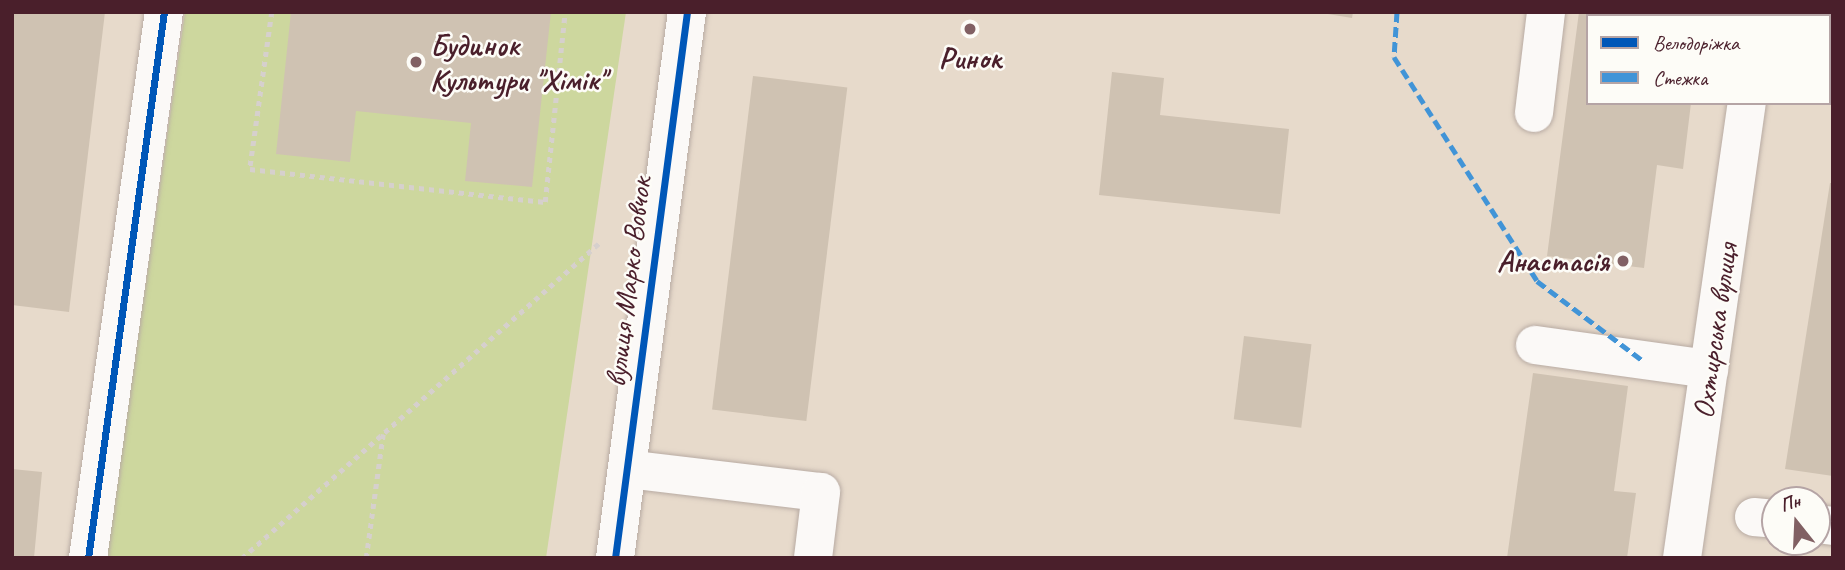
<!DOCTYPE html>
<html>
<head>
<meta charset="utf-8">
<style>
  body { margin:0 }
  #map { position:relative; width:1845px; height:570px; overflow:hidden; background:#e7dacb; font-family:Caveat,sans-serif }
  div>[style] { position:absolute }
  .green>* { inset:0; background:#cdd79e }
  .building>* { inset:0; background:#cfc2b2; transform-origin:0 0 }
  .path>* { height:4.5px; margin-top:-2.25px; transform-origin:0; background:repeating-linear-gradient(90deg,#d6d0cd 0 5px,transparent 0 10px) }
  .roads { filter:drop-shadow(0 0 2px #b8aba3) drop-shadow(0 0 2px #b8aba3) }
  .minor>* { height:38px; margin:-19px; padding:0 19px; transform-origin:19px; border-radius:19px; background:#fbf9f7 }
  .major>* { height:38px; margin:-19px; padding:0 19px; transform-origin:19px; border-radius:19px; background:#fbf9f7 }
  .quiet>* { height:5px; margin-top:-2.5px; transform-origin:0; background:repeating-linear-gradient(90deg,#4194d7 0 10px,transparent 0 15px) }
  .cycleway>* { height:7px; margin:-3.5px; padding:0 3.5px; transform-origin:3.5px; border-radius:3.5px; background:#0057b8 }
  .dots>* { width:19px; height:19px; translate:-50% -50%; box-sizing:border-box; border:4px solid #fdfcf7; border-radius:50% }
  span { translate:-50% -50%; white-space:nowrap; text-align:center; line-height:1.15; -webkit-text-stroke:5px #fdfcf7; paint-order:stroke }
  .poi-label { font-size:30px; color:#4a1f2b; font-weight:700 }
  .left { translate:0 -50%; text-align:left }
  .right { translate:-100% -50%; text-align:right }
  .street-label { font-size:30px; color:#4a1f2b }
  .frame { position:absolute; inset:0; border:14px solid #4a1f2b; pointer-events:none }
  .legend { position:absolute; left:1586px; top:14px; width:245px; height:91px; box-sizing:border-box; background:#fdfcf7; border:2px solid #b5a4a5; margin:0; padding:9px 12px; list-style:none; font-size:21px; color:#4a1f2b }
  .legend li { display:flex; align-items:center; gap:14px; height:35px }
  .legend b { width:35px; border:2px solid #b5a4a5 }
  .north { position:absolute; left:1761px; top:486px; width:70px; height:70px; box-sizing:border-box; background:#fdfcf7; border:2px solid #b5a4a5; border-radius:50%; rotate:342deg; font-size:19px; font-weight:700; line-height:28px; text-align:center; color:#4a1f2b }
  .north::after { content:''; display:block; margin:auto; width:24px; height:32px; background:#816063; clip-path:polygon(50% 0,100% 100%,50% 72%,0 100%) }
</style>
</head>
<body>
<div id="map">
  <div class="green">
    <div style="clip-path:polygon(185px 12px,626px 12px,546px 558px,106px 558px)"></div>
  </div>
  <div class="building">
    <div style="clip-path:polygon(12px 12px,105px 12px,69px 312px,12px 305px)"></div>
    <div style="clip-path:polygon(291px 12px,551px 12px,532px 187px,465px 181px,471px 123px,356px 111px,350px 162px,276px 154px)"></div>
    <div style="clip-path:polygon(1316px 12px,1353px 12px,1352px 18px)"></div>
    <div style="clip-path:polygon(1579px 12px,1679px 12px,1588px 16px,1588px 103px,1691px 103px,1683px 169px,1657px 165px,1644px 268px,1547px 256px)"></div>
    <div style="clip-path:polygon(1112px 72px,1164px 78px,1160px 115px,1289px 129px,1280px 214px,1099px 195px)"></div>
    <div style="left:753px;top:76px;width:95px;height:336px;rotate:7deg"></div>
    <div style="clip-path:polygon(1830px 183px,1833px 183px,1833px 476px,1785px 469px)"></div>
    <div style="left:1244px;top:336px;width:68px;height:84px;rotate:7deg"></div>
    <div style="clip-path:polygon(1533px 373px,1628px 386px,1614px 491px,1636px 493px,1627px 558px,1507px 558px)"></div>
    <div style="clip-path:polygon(12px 469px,42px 472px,34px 558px,12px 558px)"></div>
  </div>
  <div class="path">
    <div style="left:272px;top:12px;width:159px;rotate:98deg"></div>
    <div style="left:250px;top:169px;width:297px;rotate:6.4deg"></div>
    <div style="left:545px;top:202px;width:191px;rotate:-84deg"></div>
    <div style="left:242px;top:558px;width:479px;rotate:-41.4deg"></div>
    <div style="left:366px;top:558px;width:125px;rotate:-82.2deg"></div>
  </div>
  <div class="roads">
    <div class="minor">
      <div style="left:1534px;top:113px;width:102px;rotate:-83.2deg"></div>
      <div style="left:1535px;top:345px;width:176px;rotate:7.9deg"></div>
      <div style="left:627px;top:469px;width:195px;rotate:6.8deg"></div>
      <div style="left:821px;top:492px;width:66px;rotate:96.9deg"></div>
      <div style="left:1754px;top:517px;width:21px;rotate:5deg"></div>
      <div style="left:1817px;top:524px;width:16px;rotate:7deg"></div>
      <div style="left:88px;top:558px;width:551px;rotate:-82.08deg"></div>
      <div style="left:615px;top:558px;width:551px;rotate:-82.49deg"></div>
    </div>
    <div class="major">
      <div style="left:1760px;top:16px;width:4px;rotate:-90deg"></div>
      <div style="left:1682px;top:558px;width:460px;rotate:-81.9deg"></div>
    </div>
  </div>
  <div class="quiet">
    <div style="left:1397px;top:12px;width:45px;rotate:93.8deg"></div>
    <div style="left:1394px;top:57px;width:266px;rotate:57.4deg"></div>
    <div style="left:1537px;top:281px;width:133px;rotate:37deg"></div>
  </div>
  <div class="cycleway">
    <div style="left:88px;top:558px;width:551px;rotate:-82.08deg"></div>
    <div style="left:615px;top:558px;width:551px;rotate:-82.49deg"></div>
  </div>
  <div class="dots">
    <div style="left:970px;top:29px;background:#816063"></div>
    <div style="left:416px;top:62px;background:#816063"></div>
    <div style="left:1623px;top:261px;background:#816063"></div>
  </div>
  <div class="poi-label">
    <span class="left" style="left:430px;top:62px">Будинок<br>Культури "Хімік"</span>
    <span style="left:970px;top:58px">Ринок</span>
    <span class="right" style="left:1609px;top:261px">Анастасія</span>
  </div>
  <div class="street-label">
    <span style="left:628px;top:282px;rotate:-83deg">вулиця Марко Вовчок</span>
    <span style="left:1715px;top:331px;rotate:-82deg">Охтирська вулиця</span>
  </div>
  <div class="frame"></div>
  <ul class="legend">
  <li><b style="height:9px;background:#0057b8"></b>Велодоріжка</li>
  <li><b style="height:9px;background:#4194d7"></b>Стежка</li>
  </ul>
  <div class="north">Пн</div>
</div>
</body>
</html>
